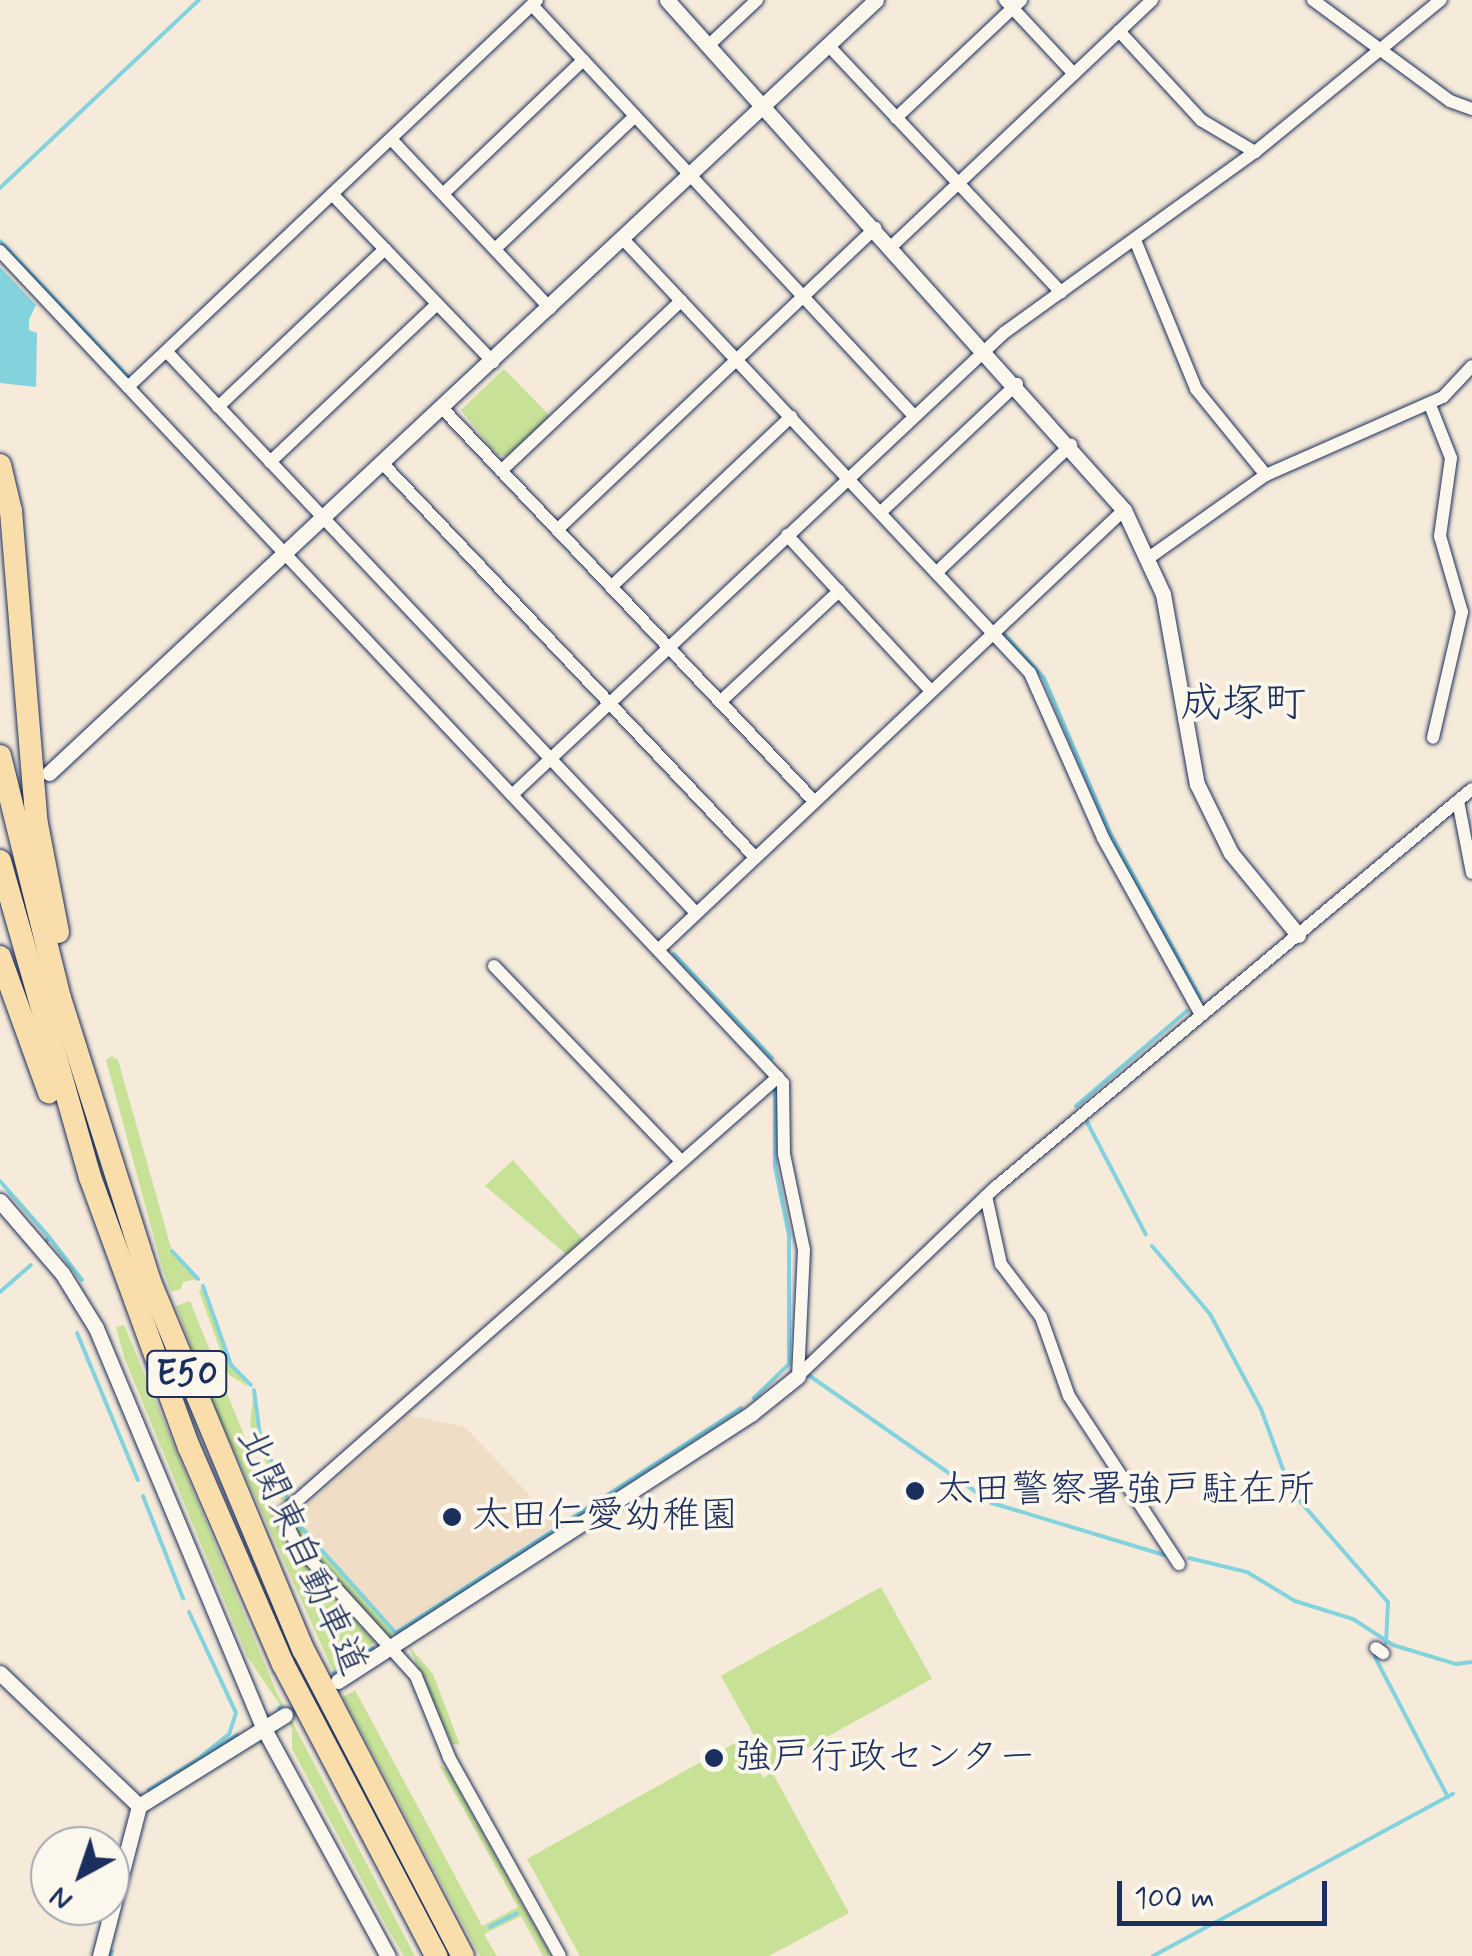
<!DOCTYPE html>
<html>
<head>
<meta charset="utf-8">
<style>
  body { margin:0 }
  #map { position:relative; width:1472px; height:1956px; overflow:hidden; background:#f6ebda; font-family:Mynerve,"Klee One",sans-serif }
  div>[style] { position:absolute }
  .built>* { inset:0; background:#f0ddc5 }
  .green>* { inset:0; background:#c7e197; transform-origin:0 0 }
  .water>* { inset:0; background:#83d3de }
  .stream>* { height:4px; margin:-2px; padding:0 2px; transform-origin:2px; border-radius:2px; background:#83d3de }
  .roads { filter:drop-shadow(0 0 2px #1b2f5e) drop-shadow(0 0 2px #1b2f5e) }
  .minor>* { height:12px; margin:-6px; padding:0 6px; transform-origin:6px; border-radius:6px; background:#fbf7ec }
  .tertiary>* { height:15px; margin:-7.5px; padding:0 7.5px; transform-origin:7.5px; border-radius:7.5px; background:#fbf7ec }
  .motorway>* { height:22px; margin:-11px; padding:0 11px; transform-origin:11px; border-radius:11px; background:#f9deab }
  .dots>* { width:28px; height:28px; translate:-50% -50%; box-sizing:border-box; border:5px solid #fbf7ec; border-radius:50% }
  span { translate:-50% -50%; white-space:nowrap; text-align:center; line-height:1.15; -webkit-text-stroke:8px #fbf7ec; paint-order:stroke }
  .shield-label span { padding:2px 8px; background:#fbf7ec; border:2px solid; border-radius:8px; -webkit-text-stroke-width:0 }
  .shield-label { font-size:35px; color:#1b2f5e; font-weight:700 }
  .poi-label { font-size:38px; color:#1b2f5e }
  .left { translate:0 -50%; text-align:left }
  .street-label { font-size:38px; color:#1b2f5e }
  .quarter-label { font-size:42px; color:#1b2f5e }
  .north { position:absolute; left:30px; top:1826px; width:100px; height:100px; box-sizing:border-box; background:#fbf7ec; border:2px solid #a1a7b3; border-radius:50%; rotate:220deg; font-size:28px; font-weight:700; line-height:40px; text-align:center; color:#1b2f5e }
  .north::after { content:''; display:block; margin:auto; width:35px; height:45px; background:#1b2f5e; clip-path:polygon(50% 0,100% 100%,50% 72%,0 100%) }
  .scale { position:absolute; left:1117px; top:1881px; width:210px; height:45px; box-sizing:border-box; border:5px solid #1b2f5e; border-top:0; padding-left:12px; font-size:30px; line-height:35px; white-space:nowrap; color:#1b2f5e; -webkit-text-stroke:8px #fbf7ec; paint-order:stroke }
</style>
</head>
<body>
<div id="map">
  <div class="built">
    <div style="clip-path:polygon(408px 1415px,465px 1427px,557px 1524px,394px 1631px,293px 1518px)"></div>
  </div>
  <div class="green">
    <div style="clip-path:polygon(504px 369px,550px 416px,508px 456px,497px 455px,461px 410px)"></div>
    <div style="clip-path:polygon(112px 1056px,118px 1060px,172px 1251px,198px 1279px,183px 1282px,181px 1289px,171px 1292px,161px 1264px,106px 1060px)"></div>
    <div style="clip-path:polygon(513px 1160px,584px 1241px,566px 1254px,485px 1186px)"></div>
    <div style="clip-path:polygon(203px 1286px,231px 1365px,249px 1387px,229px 1375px,199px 1291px)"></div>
    <div style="clip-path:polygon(190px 1301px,288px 1545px,375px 1642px,333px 1671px,215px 1408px,176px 1306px)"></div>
    <div style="clip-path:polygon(124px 1325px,276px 1691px,415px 1956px,404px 1956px,388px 1929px,292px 1749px,292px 1729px,280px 1705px,247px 1656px,124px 1357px,116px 1327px)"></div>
    <div style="clip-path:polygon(254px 1390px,260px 1435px,289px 1502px,281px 1500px,250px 1424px)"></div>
    <div style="left:293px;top:1518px;width:152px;height:10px;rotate:48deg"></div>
    <div style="left:881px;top:1587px;width:105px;height:183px;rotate:61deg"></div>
    <div style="clip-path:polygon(408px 1645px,433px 1674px,460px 1745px,452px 1744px)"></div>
    <div style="clip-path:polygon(355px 1690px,482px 1926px,518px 1907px,439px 1765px,447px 1769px,551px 1956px,543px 1956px,521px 1916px,484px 1934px,497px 1956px,480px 1956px,343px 1697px)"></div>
    <div style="clip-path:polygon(742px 1739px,763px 1778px,772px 1772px,849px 1913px,769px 1956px,580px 1956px,527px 1859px)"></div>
  </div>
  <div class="water">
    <div style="clip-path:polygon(0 267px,36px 305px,29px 320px,29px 330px,37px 333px,36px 387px,0 383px)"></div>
  </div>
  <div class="stream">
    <div style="left:0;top:188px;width:274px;rotate:-43.4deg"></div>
    <div style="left:0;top:241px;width:187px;rotate:46.7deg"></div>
    <div style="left:1005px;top:635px;width:58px;rotate:47.8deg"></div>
    <div style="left:1044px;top:678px;width:168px;rotate:66.9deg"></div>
    <div style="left:1110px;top:833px;width:189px;rotate:61.3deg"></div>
    <div style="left:674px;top:954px;width:143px;rotate:46.7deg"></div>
    <div style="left:1076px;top:1106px;width:146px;rotate:-40.6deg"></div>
    <div style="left:1087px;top:1122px;width:127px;rotate:62.4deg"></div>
    <div style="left:0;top:1181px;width:74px;rotate:48.8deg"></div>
    <div style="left:49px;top:1237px;width:6px;rotate:121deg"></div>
    <div style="left:49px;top:1237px;width:54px;rotate:52.5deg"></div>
    <div style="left:1152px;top:1246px;width:89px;rotate:49.5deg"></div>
    <div style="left:1210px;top:1314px;width:108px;rotate:61.8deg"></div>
    <div style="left:1261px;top:1409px;width:87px;rotate:69.9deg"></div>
    <div style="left:1291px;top:1491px;width:147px;rotate:48.9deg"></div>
    <div style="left:1388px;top:1602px;width:41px;rotate:92.8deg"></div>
    <div style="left:172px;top:1251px;width:38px;rotate:47deg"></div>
    <div style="left:203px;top:1286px;width:84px;rotate:70.5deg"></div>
    <div style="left:231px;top:1365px;width:28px;rotate:45deg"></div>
    <div style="left:0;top:1292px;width:41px;rotate:-41.1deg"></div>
    <div style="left:77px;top:1333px;width:159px;rotate:67.5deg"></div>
    <div style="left:807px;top:1374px;width:226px;rotate:34.9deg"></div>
    <div style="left:992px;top:1503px;width:180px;rotate:16.8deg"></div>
    <div style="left:254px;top:1390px;width:45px;rotate:82.4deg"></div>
    <div style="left:260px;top:1435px;width:73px;rotate:66.6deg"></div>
    <div style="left:754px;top:1398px;width:49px;rotate:-44.2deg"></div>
    <div style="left:789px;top:1364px;width:129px;rotate:-90deg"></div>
    <div style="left:789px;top:1235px;width:69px;rotate:-101.6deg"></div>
    <div style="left:775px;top:1167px;width:77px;rotate:-90deg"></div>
    <div style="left:143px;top:1496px;width:110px;rotate:68.6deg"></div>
    <div style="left:293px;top:1518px;width:154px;rotate:48.2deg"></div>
    <div style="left:396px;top:1633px;width:412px;rotate:-33.1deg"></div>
    <div style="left:1189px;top:1558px;width:60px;rotate:13.6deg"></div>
    <div style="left:1247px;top:1572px;width:56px;rotate:31.1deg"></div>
    <div style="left:1295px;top:1601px;width:61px;rotate:17.2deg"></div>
    <div style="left:1353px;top:1619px;width:48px;rotate:33deg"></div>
    <div style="left:1393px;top:1645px;width:66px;rotate:16.8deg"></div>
    <div style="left:1456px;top:1664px;width:16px;rotate:-7deg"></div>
    <div style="left:189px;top:1612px;width:111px;rotate:65deg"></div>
    <div style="left:236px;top:1713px;width:22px;rotate:108deg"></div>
    <div style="left:229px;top:1734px;width:35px;rotate:141deg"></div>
    <div style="left:1375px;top:1657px;width:158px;rotate:62.5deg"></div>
    <div style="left:334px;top:1673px;width:46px;rotate:-32.7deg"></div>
    <div style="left:279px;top:1708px;width:2px;rotate:-27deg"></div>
    <div style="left:149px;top:1790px;width:104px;rotate:-32deg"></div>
    <div style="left:490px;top:1927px;width:30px;rotate:-27deg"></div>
    <div style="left:110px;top:1956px;width:5px;rotate:-68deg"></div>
    <div style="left:1153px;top:1956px;width:341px;rotate:-28.4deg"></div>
  </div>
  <div class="roads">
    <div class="minor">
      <div style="left:1005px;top:0;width:101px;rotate:47deg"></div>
      <div style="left:1313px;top:0;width:170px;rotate:36.4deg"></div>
      <div style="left:1450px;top:101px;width:23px;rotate:20deg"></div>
      <div style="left:532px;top:5px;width:561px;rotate:47.09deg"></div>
      <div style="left:1119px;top:31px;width:121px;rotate:47.3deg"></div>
      <div style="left:1201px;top:120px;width:63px;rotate:30.7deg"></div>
      <div style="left:709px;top:45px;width:66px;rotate:-43.2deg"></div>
      <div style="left:828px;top:45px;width:340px;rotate:46.7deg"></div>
      <div style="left:896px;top:118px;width:172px;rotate:-43.3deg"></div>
      <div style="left:392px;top:140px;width:231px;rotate:46.8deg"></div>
      <div style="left:332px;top:194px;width:233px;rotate:46.2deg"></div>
      <div style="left:443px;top:194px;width:194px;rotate:-43.7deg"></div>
      <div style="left:623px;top:239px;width:595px;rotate:46.84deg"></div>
      <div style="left:1030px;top:673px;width:180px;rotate:66.1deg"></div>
      <div style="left:1103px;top:838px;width:202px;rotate:61deg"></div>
      <div style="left:1135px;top:240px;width:161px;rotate:67.7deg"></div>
      <div style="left:1196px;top:389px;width:111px;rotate:50.9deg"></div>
      <div style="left:892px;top:246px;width:358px;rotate:-43.4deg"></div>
      <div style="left:495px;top:249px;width:193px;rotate:-43.5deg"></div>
      <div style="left:0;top:251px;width:1143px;rotate:46.74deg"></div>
      <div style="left:783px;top:1083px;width:71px;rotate:89.2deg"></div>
      <div style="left:784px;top:1154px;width:98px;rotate:78.2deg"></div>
      <div style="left:804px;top:1250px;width:126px;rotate:92.7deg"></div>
      <div style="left:167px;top:352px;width:771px;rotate:46.68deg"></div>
      <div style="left:128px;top:387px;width:563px;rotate:-43.42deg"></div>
      <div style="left:1430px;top:405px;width:57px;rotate:68.4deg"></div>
      <div style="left:1451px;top:458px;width:79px;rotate:98deg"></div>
      <div style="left:1440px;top:536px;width:79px;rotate:73.9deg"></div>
      <div style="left:1462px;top:612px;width:129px;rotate:103deg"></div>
      <div style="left:218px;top:407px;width:230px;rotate:-43.4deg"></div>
      <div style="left:443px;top:409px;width:540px;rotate:46.58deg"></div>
      <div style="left:270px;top:462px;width:230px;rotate:-43.4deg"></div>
      <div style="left:384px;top:465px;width:540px;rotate:46.58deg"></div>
      <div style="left:501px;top:471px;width:248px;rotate:-43.4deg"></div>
      <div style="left:881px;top:512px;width:187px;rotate:-43.3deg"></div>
      <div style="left:557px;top:530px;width:439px;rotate:-43.5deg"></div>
      <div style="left:787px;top:535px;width:211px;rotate:47.3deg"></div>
      <div style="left:1150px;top:557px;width:142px;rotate:-35.3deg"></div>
      <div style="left:1266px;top:475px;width:193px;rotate:-23.8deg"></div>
      <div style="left:1443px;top:397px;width:42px;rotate:-46.9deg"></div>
      <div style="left:937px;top:572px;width:185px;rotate:-43.5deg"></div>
      <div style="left:611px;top:587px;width:248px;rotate:-43.4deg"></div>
      <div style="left:720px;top:702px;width:163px;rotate:-43deg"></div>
      <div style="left:512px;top:795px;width:676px;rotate:-43.2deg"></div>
      <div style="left:1005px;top:332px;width:308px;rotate:-35.8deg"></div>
      <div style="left:1255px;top:152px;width:240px;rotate:-39.3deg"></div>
      <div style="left:1458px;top:801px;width:73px;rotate:79deg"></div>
      <div style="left:658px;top:950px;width:641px;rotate:-43.36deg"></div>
      <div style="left:494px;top:966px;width:269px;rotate:46.2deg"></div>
      <div style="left:986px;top:1196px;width:70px;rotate:77.6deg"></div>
      <div style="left:1001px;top:1264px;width:66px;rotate:53deg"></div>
      <div style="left:1041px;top:1317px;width:84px;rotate:70.5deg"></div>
      <div style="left:1069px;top:1396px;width:201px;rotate:56.8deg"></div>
      <div style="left:798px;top:1376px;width:274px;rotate:-43.7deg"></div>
      <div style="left:996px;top:1187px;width:620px;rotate:-39.9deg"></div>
      <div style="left:1376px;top:1648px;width:9px;rotate:36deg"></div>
      <div style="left:560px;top:1956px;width:228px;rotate:-119.2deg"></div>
      <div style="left:449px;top:1757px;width:87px;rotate:-112.2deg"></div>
      <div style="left:416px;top:1676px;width:177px;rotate:-132.3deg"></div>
      <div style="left:297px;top:1545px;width:34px;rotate:-116deg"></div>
      <div style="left:282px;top:1514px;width:661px;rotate:-41.38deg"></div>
    </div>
    <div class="tertiary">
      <div style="left:667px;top:0;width:685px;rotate:48.14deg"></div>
      <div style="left:1124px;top:510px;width:93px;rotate:65.1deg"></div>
      <div style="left:1163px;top:594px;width:193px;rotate:79.9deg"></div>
      <div style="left:1197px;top:784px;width:77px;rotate:63.8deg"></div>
      <div style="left:1231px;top:853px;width:106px;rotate:50.7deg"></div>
      <div style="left:49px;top:773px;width:1132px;rotate:-43.07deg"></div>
      <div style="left:0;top:1201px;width:95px;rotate:49.3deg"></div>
      <div style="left:62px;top:1273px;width:65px;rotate:58.3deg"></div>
      <div style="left:96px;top:1328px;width:435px;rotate:67.3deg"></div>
      <div style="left:264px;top:1729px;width:259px;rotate:61.4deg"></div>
      <div style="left:0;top:1673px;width:192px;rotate:43.7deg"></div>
      <div style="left:139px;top:1806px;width:155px;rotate:104.6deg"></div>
      <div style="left:338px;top:1681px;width:493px;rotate:-32.9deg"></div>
      <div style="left:752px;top:1413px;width:59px;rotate:-38.8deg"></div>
      <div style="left:139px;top:1806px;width:172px;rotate:-31.9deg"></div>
    </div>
    <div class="motorway">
      <div style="left:0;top:465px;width:47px;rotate:76.6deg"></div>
      <div style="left:11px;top:511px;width:314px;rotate:85.3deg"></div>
      <div style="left:37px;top:824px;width:110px;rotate:79deg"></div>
      <div style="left:0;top:756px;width:249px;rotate:76.1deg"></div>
      <div style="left:60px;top:998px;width:298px;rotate:72.4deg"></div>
      <div style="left:150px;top:1282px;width:398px;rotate:67.4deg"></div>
      <div style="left:303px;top:1649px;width:346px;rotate:62.5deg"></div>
      <div style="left:0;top:861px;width:329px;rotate:74.1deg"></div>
      <div style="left:90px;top:1177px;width:288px;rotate:69.9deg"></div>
      <div style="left:189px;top:1447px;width:236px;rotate:66.6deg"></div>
      <div style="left:283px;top:1664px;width:330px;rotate:62.3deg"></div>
      <div style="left:0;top:957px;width:144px;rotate:70.1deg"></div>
    </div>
  </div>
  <div class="dots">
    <div style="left:915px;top:1491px;background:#1b2f5e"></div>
    <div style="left:452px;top:1517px;background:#1b2f5e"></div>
    <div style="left:714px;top:1758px;background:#1b2f5e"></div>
  </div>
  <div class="shield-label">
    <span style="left:187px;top:1374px">E50</span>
  </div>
  <div class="poi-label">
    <span class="left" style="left:935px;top:1491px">太田警察署強戸駐在所</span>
    <span class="left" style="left:472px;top:1517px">太田仁愛幼稚園</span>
    <span class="left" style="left:734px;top:1758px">強戸行政センター</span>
  </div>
  <div class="street-label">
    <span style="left:301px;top:1552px;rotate:66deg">北関東自動車道</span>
  </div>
  <div class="quarter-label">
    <span style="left:1243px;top:705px">成塚町</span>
  </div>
  <div class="north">N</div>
  <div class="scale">100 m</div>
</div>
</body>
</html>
